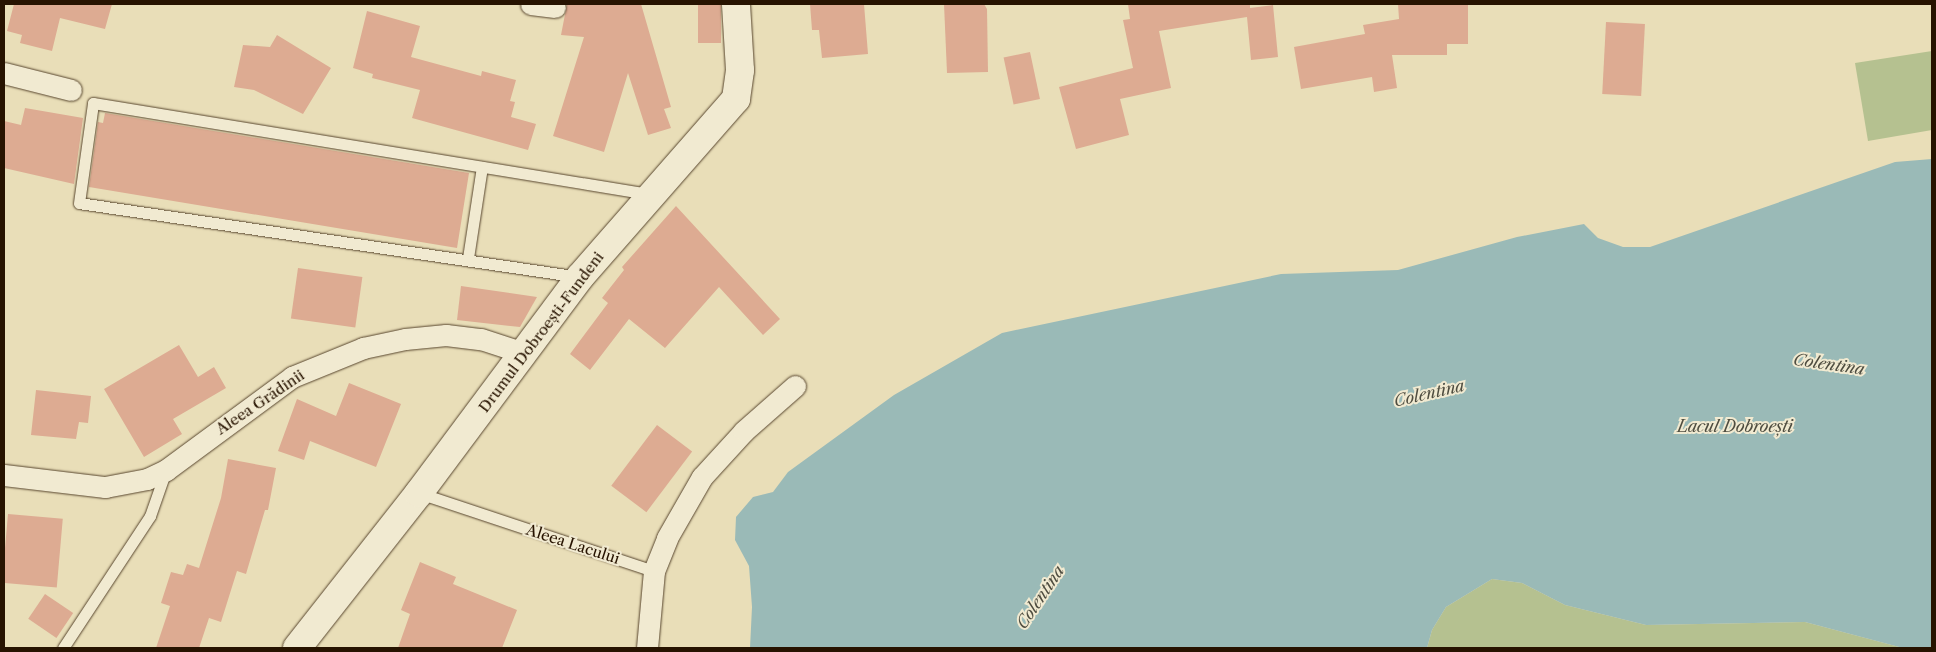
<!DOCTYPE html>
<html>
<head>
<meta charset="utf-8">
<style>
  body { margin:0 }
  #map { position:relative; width:1936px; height:652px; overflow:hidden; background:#e9deb8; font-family:"Libre Caslon Text",serif }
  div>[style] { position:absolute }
  .green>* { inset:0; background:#b5c190 }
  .water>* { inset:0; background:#9abab7 }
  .building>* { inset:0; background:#ddab92; transform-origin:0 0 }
  .roads { filter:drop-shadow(0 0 1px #58462e) drop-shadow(0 0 1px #58462e) }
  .service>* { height:11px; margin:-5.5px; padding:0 5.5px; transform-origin:5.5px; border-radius:5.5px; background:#f1ead1 }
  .minor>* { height:21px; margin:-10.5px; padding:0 10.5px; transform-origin:10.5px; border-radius:10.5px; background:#f1ead1 }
  .tertiary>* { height:28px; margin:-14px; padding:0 14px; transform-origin:14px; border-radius:14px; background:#f1ead1 }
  span { translate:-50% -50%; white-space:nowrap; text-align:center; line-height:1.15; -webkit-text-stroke:4px #f1ead1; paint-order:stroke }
  .street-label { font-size:15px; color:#271300 }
  .water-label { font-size:16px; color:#4f4d40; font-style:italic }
  .frame { position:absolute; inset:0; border:5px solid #271300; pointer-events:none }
</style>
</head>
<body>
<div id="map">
  <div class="green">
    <div style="clip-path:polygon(1932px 51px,1932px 130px,1868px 141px,1855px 63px)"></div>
    <div style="clip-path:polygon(1492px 579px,1522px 583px,1565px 605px,1646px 625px,1805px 622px,1903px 648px,1427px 648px,1432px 630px,1446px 607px)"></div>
  </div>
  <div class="water">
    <div style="clip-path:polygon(1932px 159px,1932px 648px,1903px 648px,1805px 622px,1646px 625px,1565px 605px,1522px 583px,1492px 579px,1446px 607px,1432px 630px,1427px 648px,750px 648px,752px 607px,749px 566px,735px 540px,736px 517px,753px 497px,773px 492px,788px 472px,894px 395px,1002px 333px,1281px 274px,1398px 270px,1517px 237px,1584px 224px,1598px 238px,1623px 247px,1650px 247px,1895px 162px)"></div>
  </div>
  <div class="building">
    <div style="clip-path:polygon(14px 4px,112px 4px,105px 29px,60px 18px,52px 51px,20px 43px,22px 35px,7px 31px)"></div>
    <div style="clip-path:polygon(567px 4px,641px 4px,671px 107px,664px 109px,671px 128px,648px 135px,628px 73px,604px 152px,553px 136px,584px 37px,561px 35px)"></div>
    <div style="left:698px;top:4px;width:23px;height:39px"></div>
    <div style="clip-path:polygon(810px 4px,864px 4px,868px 54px,822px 58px,819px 30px,812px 30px)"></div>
    <div style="clip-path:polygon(944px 4px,984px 4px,987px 9px,988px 72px,947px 73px)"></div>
    <div style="clip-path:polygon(1128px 4px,1250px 4px,1250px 8px,1273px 5px,1278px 57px,1251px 60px,1247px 17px,1159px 31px,1171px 88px,1120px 99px,1129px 135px,1076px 149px,1059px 87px,1133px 68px,1123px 20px,1130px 19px)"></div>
    <div style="clip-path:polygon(1398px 4px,1468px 5px,1468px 44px,1447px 44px,1447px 55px,1392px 55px,1397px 88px,1374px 92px,1372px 77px,1301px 89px,1294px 47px,1365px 34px,1363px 25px,1399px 19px)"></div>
    <div style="clip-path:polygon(367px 11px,420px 26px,411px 57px,481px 76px,482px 71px,516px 80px,510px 101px,515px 102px,511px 117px,536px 124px,528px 150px,412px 118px,420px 90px,372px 78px,373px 74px,353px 68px)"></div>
    <div style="left:1606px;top:22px;width:39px;height:72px;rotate:3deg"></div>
    <div style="clip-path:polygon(277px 35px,331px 68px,303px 114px,254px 90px,234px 87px,243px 45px,270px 47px)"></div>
    <div style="left:1030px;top:52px;width:48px;height:27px;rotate:78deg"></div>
    <div style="clip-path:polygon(25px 108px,83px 118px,74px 184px,4px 168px,4px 121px,21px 125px)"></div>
    <div style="clip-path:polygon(105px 113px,469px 173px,457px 248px,89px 187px,98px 122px,103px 123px)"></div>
    <div style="clip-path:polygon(676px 206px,780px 319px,763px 335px,719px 287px,665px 348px,629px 319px,590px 370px,570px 354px,608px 303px,602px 298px,624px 270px,622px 267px)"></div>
    <div style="left:298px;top:268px;width:65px;height:51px;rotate:8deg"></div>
    <div style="clip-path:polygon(461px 286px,537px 297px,520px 327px,457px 320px)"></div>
    <div style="clip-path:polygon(179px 345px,198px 377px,214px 367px,226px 388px,173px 419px,182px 434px,144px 457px,104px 389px)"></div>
    <div style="clip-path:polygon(349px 383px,401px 404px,376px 467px,310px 441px,304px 460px,278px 451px,297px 399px,336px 416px)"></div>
    <div style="clip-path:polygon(36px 390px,91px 396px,88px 423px,79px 422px,76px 439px,31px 435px)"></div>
    <div style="left:657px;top:425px;width:44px;height:76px;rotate:37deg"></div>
    <div style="clip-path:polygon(228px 459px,276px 468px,268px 510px,265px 510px,246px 574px,237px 571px,221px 622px,209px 618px,199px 648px,156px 648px,170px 606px,161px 603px,171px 572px,183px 575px,187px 564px,199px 568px,221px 498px)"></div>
    <div style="left:8px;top:514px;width:55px;height:69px;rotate:5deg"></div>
    <div style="clip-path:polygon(420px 562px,456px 577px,453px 584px,517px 610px,502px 648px,398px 648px,410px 614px,401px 610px)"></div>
    <div style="left:45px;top:594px;width:34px;height:30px;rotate:34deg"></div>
  </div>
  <div class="roads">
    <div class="service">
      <div style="left:468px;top:258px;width:92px;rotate:-81.3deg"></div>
      <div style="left:580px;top:277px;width:506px;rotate:-171.6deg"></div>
      <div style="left:79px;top:203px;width:101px;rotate:-82deg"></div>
      <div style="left:93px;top:103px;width:563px;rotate:9.3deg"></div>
      <div style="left:419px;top:493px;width:248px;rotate:18.4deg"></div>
      <div style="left:63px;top:648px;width:158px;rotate:-56.6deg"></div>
      <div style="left:150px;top:516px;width:49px;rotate:-70.8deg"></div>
    </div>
    <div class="minor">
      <div style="left:531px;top:4px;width:24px;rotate:7deg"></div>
      <div style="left:4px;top:73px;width:69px;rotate:14.2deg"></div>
      <div style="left:4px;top:475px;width:102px;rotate:6.8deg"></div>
      <div style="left:105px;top:487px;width:43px;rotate:-10.8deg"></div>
      <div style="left:147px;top:479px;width:21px;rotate:-25deg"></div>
      <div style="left:166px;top:470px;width:157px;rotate:-36.4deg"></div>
      <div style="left:292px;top:377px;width:77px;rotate:-22.2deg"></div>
      <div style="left:363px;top:348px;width:43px;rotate:-12.1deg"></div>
      <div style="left:405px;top:339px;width:41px;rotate:-5.6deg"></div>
      <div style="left:446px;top:335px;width:35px;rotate:7deg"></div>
      <div style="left:481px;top:339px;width:45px;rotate:18deg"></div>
      <div style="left:647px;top:648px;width:77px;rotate:-84.8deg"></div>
      <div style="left:654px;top:571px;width:35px;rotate:-68deg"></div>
      <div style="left:667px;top:538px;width:70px;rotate:-60.2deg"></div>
      <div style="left:702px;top:477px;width:62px;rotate:-47.6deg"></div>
      <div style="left:744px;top:431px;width:68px;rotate:-41.4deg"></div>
    </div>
    <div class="tertiary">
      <div style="left:297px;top:648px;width:197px;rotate:-51.8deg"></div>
      <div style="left:419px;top:493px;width:269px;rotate:-53.3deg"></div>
      <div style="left:580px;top:277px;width:237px;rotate:-48.8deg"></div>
      <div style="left:736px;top:99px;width:29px;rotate:-82deg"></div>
      <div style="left:740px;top:70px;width:66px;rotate:-93.5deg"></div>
    </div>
  </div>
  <div class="street-label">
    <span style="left:541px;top:332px;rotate:-53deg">Drumul Dobroești-Fundeni</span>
    <span style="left:260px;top:402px;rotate:-34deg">Aleea Grădinii</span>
    <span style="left:573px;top:544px;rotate:18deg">Aleea Lacului</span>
  </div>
  <div class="water-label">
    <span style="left:1829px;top:364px;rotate:8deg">Colentina</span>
    <span style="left:1429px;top:393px;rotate:-13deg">Colentina</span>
    <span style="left:1735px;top:426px">Lacul Dobroești</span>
    <span style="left:1040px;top:597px;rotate:-56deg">Colentina</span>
  </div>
  <div class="frame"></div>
</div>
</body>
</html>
